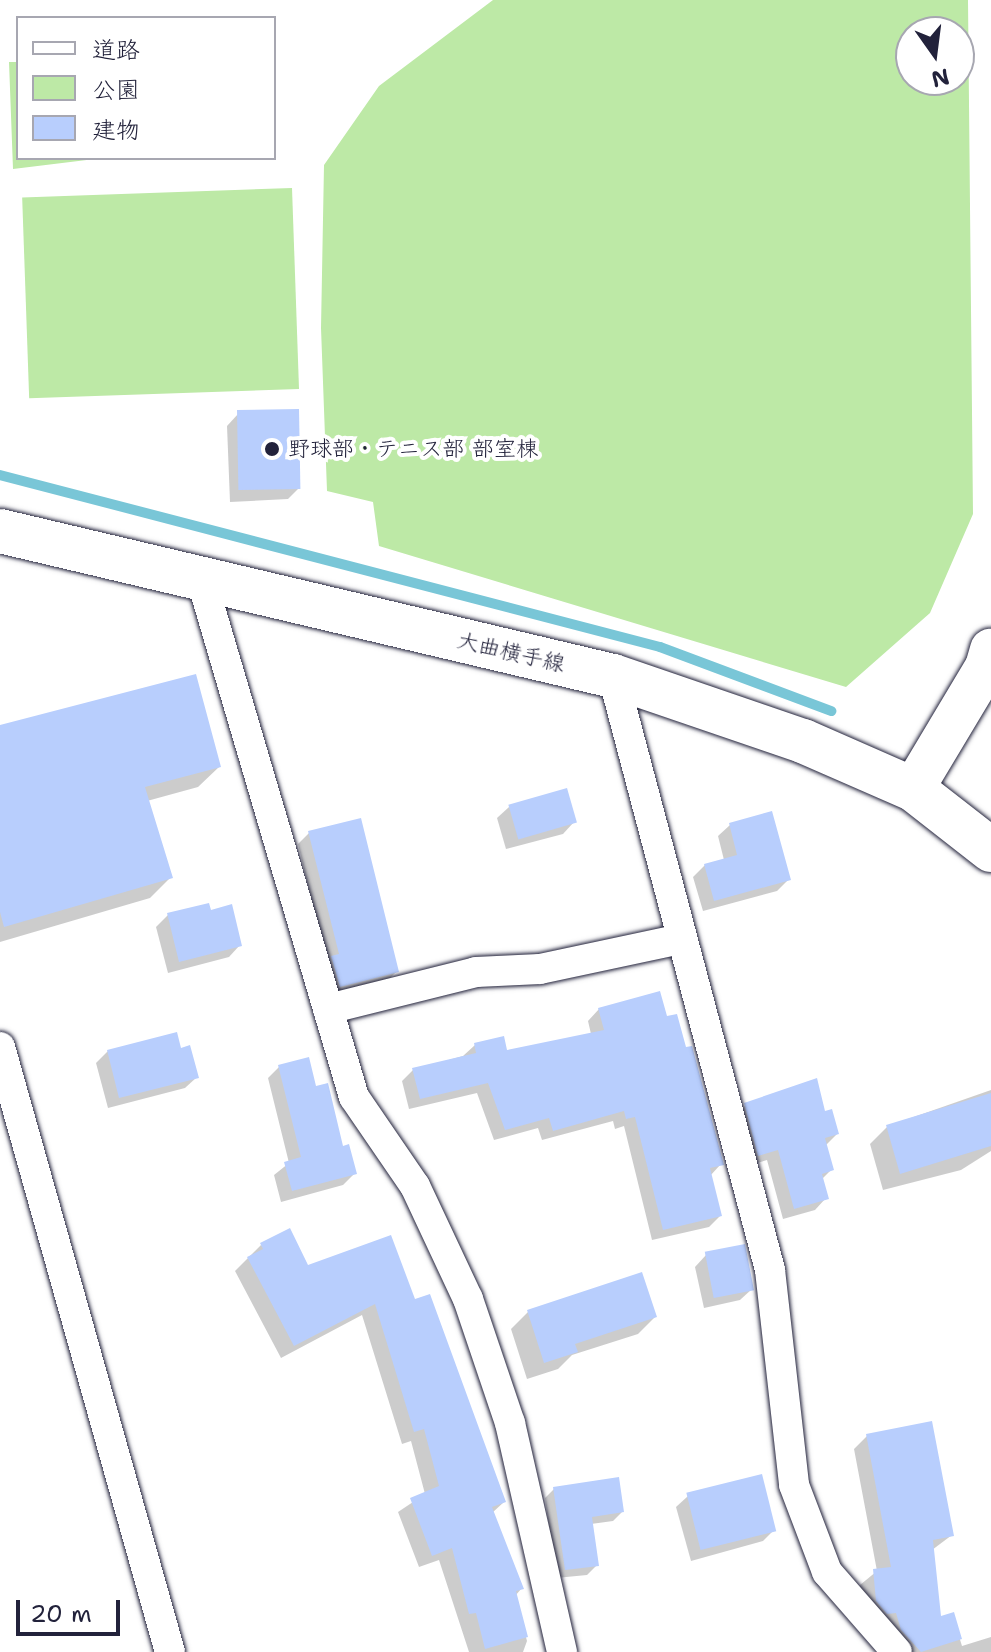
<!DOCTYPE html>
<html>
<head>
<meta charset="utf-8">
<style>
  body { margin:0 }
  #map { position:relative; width:991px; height:1652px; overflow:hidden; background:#fff; font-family:"Shantell Sans","Klee One",sans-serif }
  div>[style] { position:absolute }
  .green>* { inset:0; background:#bde9a6; transform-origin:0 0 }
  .shadow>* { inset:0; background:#0003 }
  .stream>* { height:10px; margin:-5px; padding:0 5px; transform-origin:5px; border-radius:5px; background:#79c6d7 }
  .building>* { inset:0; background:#b8cefd; transform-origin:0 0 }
  .roads { filter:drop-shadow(0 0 2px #22223b) drop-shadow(0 0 2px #22223b) }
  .street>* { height:30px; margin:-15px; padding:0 15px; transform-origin:15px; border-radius:15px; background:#fff }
  .secondary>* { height:42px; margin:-21px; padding:0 21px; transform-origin:21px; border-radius:21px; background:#fff }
  .primary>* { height:44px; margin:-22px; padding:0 22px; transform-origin:22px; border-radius:22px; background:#fff }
  .dots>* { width:22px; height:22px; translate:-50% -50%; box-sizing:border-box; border:4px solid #fff; border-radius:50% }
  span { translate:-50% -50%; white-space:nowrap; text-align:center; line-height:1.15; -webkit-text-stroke:8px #fff; paint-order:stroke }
  .poi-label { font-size:22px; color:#22223b }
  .left { translate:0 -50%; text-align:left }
  .street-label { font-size:22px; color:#22223b }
  .legend { position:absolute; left:16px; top:16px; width:260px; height:144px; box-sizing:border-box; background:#fff; border:2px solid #a7a7b1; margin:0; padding:10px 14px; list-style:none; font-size:24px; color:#22223b }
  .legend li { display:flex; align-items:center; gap:16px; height:40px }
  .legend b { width:40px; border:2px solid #a7a7b1 }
  .north { position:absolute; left:895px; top:16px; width:80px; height:80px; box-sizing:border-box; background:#fff; border:2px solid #a7a7b1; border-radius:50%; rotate:166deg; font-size:22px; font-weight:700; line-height:32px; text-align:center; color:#22223b }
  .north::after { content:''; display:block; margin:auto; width:28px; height:36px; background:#22223b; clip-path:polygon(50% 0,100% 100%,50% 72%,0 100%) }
  .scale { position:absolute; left:16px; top:1600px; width:104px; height:36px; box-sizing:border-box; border:4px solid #22223b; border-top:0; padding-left:10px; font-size:24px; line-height:28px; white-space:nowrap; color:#22223b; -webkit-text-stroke:6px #fff; paint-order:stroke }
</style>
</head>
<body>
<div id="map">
  <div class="green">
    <div style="clip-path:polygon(evenodd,493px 0,968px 0,973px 514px,930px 613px,846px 687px,379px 546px,373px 502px,327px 491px,321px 328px,324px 165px,379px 86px,493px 0,911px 32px,959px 32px,959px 80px,911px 80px,911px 32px)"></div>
    <div style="clip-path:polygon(9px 62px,18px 62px,18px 158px,103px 158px,13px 169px)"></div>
    <div style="left:292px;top:188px;width:201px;height:270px;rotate:88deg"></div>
  </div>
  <div class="shadow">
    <div style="clip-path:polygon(238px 414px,299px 488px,288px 499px,230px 502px,227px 426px)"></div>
    <div style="clip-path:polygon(0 727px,219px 767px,198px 787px,147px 801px,170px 878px,150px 898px,0 942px)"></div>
    <div style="clip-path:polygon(509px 807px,574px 822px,563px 834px,506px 849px,497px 818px)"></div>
    <div style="clip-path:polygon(730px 825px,788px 880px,777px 891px,703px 911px,693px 877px,705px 865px,724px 860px,718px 836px)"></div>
    <div style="clip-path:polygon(309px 833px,397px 971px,385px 983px,329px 998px,327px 963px,298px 844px)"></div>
    <div style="clip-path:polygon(209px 912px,240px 945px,229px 957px,168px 973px,156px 927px,168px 915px)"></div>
    <div style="clip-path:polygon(599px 1009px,721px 1164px,710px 1176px,720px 1216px,709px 1227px,652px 1240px,624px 1126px,615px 1129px,613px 1121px,542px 1140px,538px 1128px,494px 1140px,477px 1093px,409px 1109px,402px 1081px,413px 1070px,463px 1056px,475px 1045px,505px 1053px,591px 1034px,588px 1021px)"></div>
    <div style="clip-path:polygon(108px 1051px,197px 1077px,185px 1088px,108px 1108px,96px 1063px)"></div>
    <div style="clip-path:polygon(279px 1067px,342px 1148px,355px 1173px,343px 1185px,281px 1202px,274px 1175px,289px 1163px,268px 1078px)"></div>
    <div style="clip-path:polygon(991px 1090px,991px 1151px,961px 1170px,883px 1190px,870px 1144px,888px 1126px)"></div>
    <div style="clip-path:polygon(746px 1105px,824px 1114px,837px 1134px,825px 1146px,831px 1170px,821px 1180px,826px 1198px,815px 1210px,783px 1219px,767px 1160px,747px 1166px,734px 1116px)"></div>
    <div style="clip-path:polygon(261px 1245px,307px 1267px,414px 1302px,504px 1502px,492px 1513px,522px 1588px,515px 1596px,527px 1641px,523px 1652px,469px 1652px,439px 1560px,419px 1567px,398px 1512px,425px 1494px,411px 1441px,402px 1444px,362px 1315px,281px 1358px,235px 1271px)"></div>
    <div style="clip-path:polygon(706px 1255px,752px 1289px,740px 1300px,704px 1308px,695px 1267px)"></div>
    <div style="clip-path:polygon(528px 1312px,655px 1317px,638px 1334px,572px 1355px,558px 1369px,527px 1379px,511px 1329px)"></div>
    <div style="clip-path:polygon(867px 1436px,952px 1535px,932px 1550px,939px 1618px,952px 1614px,962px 1646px,991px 1637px,991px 1652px,896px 1652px,863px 1615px,860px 1585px,877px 1571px,854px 1449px)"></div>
    <div style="clip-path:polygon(554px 1489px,622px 1512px,613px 1521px,591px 1524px,597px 1565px,587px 1575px,556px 1578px,545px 1498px)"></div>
    <div style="clip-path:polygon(688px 1496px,774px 1530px,763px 1541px,691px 1561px,676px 1507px)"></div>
  </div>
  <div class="stream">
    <div style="left:0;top:475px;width:682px;rotate:14.61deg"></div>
    <div style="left:660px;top:647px;width:183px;rotate:20.5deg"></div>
  </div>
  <div class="building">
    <div style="left:299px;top:409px;width:80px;height:62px;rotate:89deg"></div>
    <div style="clip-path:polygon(196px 674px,221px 767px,145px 787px,173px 878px,4px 927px,0 912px,0 725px)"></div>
    <div style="left:567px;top:788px;width:36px;height:61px;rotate:74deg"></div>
    <div style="clip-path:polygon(772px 811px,791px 880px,714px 901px,704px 864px,737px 855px,729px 823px)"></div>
    <div style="clip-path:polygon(361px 818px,399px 972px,340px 987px,331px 956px,339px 954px,308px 831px)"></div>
    <div style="clip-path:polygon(209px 903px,211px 910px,232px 904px,242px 946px,179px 962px,167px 913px)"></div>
    <div style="clip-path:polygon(660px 991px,667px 1016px,677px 1014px,686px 1047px,692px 1046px,724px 1165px,710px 1168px,722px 1216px,663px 1230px,635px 1117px,626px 1119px,624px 1111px,553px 1131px,549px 1118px,505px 1130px,488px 1083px,420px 1099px,412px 1068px,476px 1053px,474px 1043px,504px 1036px,507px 1050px,604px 1030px,598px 1008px)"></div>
    <div style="clip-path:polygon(177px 1032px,181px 1048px,190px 1045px,199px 1078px,119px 1098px,107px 1050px)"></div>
    <div style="clip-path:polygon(309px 1057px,316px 1086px,328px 1083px,343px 1146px,349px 1144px,357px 1174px,292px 1191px,284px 1162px,301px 1157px,278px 1065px)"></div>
    <div style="clip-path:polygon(817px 1078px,825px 1111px,832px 1109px,839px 1134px,825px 1138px,834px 1170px,822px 1174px,829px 1199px,794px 1209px,778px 1150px,758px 1156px,744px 1103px)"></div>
    <div style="clip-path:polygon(991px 1093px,991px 1146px,900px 1174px,886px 1125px)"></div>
    <div style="clip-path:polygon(290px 1228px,308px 1265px,391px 1235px,415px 1299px,430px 1294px,506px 1502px,492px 1507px,524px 1589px,516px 1591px,528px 1637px,485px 1649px,476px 1613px,469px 1614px,452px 1548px,432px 1556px,410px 1498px,439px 1486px,424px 1429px,414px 1432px,375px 1304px,294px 1346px,247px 1257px,263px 1249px,260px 1243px)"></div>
    <div style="left:745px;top:1244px;width:47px;height:41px;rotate:79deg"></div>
    <div style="clip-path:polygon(642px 1272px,657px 1317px,575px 1344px,578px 1352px,544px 1363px,527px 1310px)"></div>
    <div style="clip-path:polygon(932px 1421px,954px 1536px,933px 1540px,941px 1616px,954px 1612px,962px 1639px,921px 1652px,901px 1630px,896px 1613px,887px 1614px,876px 1601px,873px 1569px,891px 1567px,866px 1434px)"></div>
    <div style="left:762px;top:1474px;width:59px;height:78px;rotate:76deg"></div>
    <div style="clip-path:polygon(619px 1477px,624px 1512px,592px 1517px,599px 1566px,565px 1570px,553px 1487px)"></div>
  </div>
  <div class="roads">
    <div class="street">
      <div style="left:202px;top:581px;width:538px;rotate:73.59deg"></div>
      <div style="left:354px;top:1097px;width:108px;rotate:55.6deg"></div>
      <div style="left:415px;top:1186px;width:125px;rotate:64.9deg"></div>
      <div style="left:468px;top:1299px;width:131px;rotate:71.3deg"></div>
      <div style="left:510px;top:1423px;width:235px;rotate:77.2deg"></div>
      <div style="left:613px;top:676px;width:614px;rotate:75.19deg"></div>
      <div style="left:770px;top:1270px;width:216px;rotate:83.6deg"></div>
      <div style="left:794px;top:1485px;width:93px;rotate:69.2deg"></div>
      <div style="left:827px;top:1572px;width:106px;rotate:48.8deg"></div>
      <div style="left:328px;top:1009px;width:153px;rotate:-14deg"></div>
      <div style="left:476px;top:972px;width:64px;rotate:-2.7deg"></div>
      <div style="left:540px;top:969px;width:144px;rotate:-12deg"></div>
      <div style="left:0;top:1047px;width:628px;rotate:74.31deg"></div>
    </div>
    <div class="secondary">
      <div style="left:913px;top:789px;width:142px;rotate:-59.1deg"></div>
      <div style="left:986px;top:667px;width:18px;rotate:-74deg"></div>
    </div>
    <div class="primary">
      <div style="left:0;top:531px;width:630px;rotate:13.31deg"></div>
      <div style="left:613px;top:676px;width:201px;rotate:18.9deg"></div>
      <div style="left:803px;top:741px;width:120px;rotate:23.6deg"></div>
      <div style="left:913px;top:789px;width:99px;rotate:38deg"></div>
    </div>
  </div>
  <div class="dots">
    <div style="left:272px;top:449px;background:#22223b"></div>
  </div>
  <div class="poi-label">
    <span class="left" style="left:288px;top:449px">野球部・テニス部 部室棟</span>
  </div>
  <div class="street-label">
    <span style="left:511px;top:652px;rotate:13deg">大曲横手線</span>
  </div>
  <ul class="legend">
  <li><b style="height:10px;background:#fff"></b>道路</li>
  <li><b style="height:22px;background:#bde9a6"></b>公園</li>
  <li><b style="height:22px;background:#b8cefd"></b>建物</li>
  </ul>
  <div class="north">N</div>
  <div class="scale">20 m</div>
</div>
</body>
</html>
